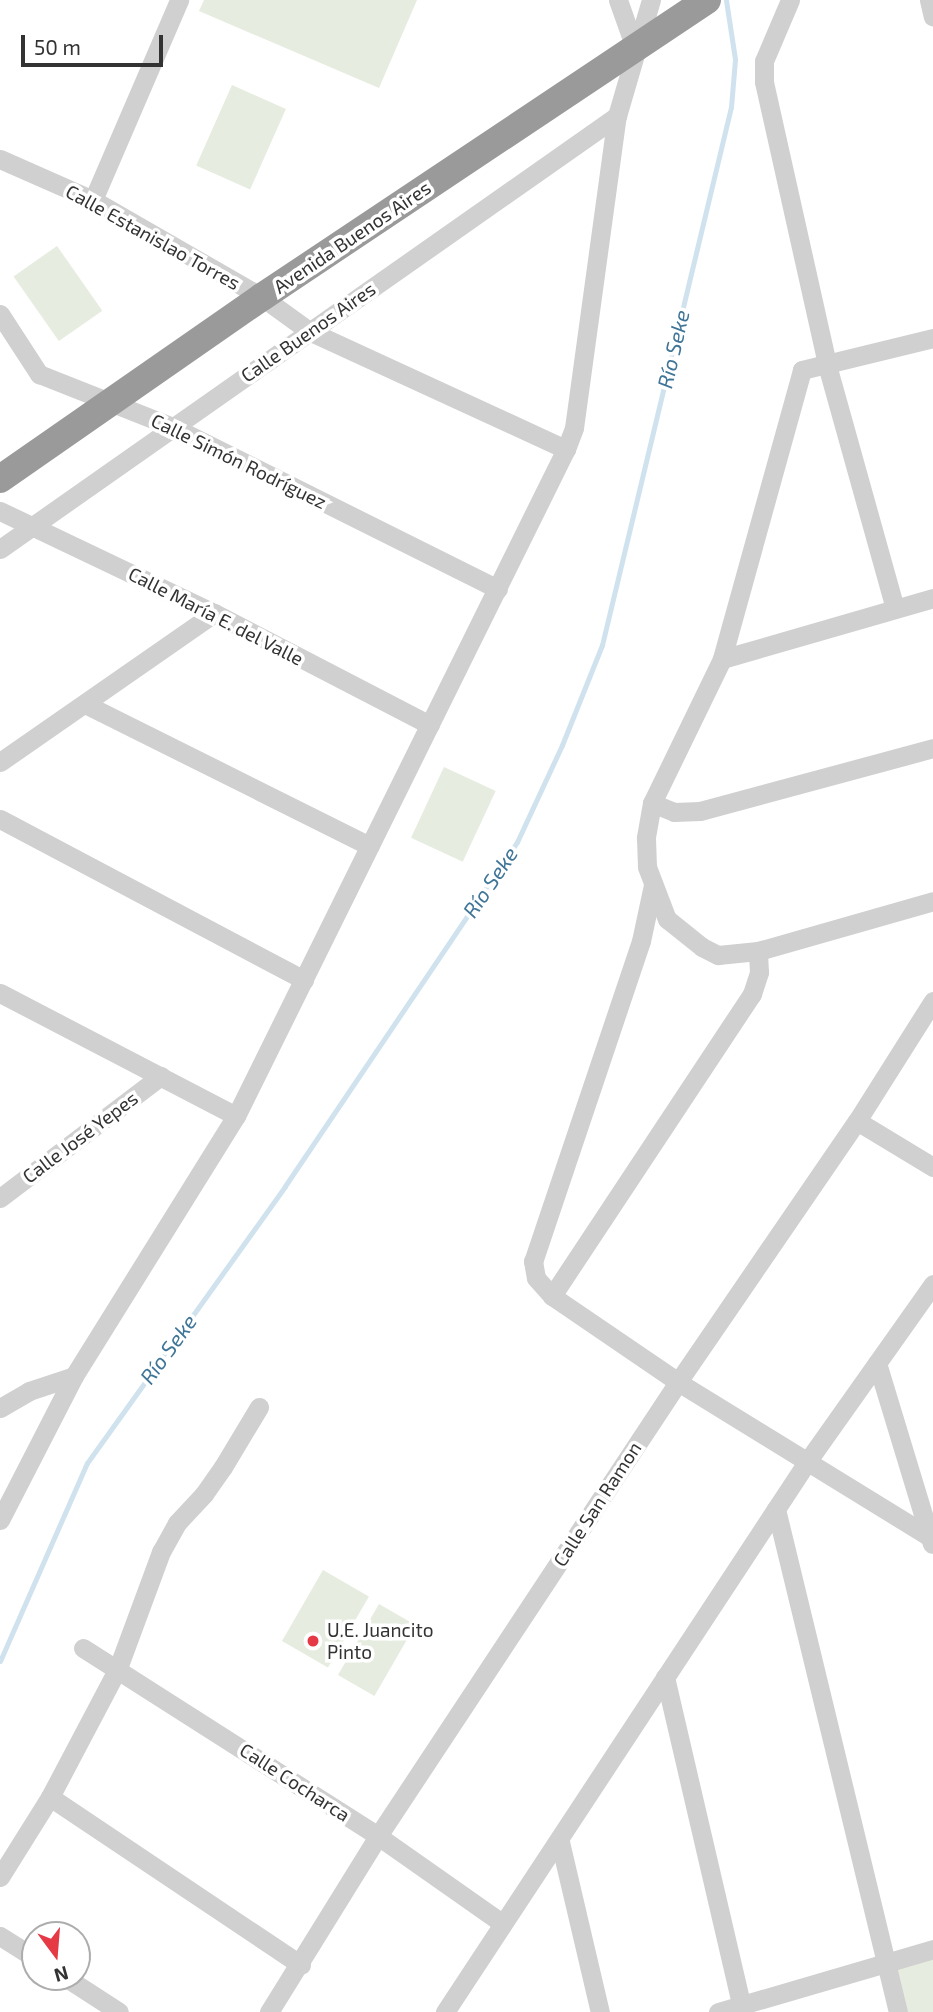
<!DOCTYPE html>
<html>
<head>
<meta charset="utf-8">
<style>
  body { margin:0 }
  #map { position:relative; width:933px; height:2012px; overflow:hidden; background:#fff; font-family:"Exo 2",sans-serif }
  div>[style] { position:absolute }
  .green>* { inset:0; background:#e6ecdf; transform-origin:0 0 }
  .stream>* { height:5px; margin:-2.5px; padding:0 2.5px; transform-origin:2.5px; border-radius:2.5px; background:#cfe2ee }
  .minor>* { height:19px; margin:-9.5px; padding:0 9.5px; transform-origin:9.5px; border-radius:9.5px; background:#d0d0d0 }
  .highway>* { height:28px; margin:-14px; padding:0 14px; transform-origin:14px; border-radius:14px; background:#9a9a9a }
  .dots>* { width:19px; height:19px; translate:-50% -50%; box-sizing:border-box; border:4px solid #fff; border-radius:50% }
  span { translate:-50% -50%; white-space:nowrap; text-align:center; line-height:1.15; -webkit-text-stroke:7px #fff; paint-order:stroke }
  .street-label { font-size:19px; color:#333 }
  .poi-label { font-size:19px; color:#333 }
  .left { translate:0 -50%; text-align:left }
  .water-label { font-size:21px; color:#3f7597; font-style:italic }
  .north { position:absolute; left:21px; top:1921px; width:70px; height:70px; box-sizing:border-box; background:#fff; border:2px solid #adadad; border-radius:50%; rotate:164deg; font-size:19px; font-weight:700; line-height:28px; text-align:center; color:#333 }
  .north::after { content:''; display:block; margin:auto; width:24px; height:32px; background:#e63946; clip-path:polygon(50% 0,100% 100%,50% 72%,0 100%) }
  .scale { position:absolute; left:21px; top:35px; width:142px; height:32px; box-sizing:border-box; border:4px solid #333; border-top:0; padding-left:9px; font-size:21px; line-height:24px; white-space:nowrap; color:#333; -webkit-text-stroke:5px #fff; paint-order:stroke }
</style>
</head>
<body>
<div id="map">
  <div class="green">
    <div style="clip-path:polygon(204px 0,417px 0,379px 88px,199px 11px)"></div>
    <div style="left:232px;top:85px;width:59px;height:88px;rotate:24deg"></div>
    <div style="left:57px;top:246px;width:79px;height:53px;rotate:55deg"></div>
    <div style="left:444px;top:767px;width:57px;height:78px;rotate:25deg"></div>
    <div style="left:323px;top:1570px;width:53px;height:82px;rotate:30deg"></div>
    <div style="left:379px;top:1604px;width:42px;height:82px;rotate:30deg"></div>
    <div style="clip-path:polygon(933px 1957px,933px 2012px,906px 2012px,895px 1966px)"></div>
  </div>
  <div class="stream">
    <div style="left:0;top:1661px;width:216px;rotate:-66.3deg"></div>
    <div style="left:87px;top:1463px;width:340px;rotate:-54.4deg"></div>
    <div style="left:285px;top:1186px;width:415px;rotate:-56deg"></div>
    <div style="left:517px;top:842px;width:107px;rotate:-65.1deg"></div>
    <div style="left:562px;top:745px;width:108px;rotate:-68.2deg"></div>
    <div style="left:602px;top:645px;width:553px;rotate:-76.52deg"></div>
    <div style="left:731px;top:107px;width:48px;rotate:-85.2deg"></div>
    <div style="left:735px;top:59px;width:60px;rotate:-98.7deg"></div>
  </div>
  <div class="minor">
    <div style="left:618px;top:0;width:51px;rotate:70.5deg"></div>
    <div style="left:790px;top:0;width:66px;rotate:113.1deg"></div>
    <div style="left:764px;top:61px;width:21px;rotate:90deg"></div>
    <div style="left:764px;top:82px;width:290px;rotate:77.4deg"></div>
    <div style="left:827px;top:365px;width:253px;rotate:74.4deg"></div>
    <div style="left:929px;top:0;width:17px;rotate:77deg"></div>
    <div style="left:0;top:159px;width:102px;rotate:23.8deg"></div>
    <div style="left:93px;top:200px;width:195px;rotate:29.9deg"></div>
    <div style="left:262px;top:297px;width:58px;rotate:35.9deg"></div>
    <div style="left:309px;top:331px;width:283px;rotate:24.7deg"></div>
    <div style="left:93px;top:200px;width:218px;rotate:-66.7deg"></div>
    <div style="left:0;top:314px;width:72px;rotate:57deg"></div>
    <div style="left:39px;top:374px;width:144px;rotate:21.6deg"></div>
    <div style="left:173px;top:427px;width:363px;rotate:26.5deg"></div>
    <div style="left:933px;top:338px;width:135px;rotate:166.3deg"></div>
    <div style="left:802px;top:370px;width:300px;rotate:105.5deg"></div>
    <div style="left:722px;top:659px;width:160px;rotate:115.9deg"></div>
    <div style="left:652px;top:803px;width:36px;rotate:100deg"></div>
    <div style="left:646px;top:838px;width:29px;rotate:88deg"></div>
    <div style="left:647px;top:867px;width:56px;rotate:69deg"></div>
    <div style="left:667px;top:919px;width:45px;rotate:38.7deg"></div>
    <div style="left:702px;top:947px;width:18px;rotate:27deg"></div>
    <div style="left:718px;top:955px;width:40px;rotate:-5.7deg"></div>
    <div style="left:758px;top:951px;width:182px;rotate:-15.9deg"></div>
    <div style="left:0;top:511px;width:237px;rotate:25.5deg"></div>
    <div style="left:214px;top:613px;width:243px;rotate:27.4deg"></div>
    <div style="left:0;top:549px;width:754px;rotate:-35.06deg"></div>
    <div style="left:722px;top:659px;width:220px;rotate:-16.1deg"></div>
    <div style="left:85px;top:704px;width:318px;rotate:26.5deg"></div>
    <div style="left:0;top:762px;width:261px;rotate:-34.8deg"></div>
    <div style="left:652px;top:803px;width:24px;rotate:22deg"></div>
    <div style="left:674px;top:812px;width:26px;rotate:-2deg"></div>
    <div style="left:700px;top:811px;width:241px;rotate:-15.1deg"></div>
    <div style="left:0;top:819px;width:344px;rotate:27.9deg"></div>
    <div style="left:653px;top:885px;width:57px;rotate:102.1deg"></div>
    <div style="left:641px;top:941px;width:338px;rotate:108.6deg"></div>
    <div style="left:533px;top:1261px;width:17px;rotate:80deg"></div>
    <div style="left:536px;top:1278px;width:24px;rotate:48deg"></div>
    <div style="left:552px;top:1296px;width:153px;rotate:34.3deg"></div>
    <div style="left:678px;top:1382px;width:299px;rotate:31.6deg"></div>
    <div style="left:0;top:993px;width:266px;rotate:27.5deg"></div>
    <div style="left:857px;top:1121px;width:89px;rotate:31.2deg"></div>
    <div style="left:0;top:1198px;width:202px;rotate:-37.2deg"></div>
    <div style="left:552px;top:1296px;width:362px;rotate:-56.5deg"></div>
    <div style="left:752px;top:994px;width:23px;rotate:-72deg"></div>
    <div style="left:759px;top:972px;width:21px;rotate:-93deg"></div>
    <div style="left:877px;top:1363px;width:189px;rotate:73.1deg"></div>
    <div style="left:0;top:1408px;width:34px;rotate:-30deg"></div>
    <div style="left:29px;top:1391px;width:47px;rotate:-18.4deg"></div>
    <div style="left:74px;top:1376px;width:306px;rotate:-58.1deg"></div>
    <div style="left:236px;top:1116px;width:744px;rotate:-63.68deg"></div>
    <div style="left:566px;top:449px;width:22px;rotate:-69deg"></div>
    <div style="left:574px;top:428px;width:315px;rotate:-82.2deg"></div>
    <div style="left:617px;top:116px;width:121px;rotate:-73.7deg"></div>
    <div style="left:776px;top:1509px;width:518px;rotate:76.37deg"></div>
    <div style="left:0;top:1520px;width:162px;rotate:-62.8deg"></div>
    <div style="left:83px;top:1648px;width:350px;rotate:32.5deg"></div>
    <div style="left:378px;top:1836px;width:151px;rotate:35.1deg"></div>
    <div style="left:665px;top:1677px;width:336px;rotate:76.9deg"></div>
    <div style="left:50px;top:1797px;width:302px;rotate:33.8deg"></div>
    <div style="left:560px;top:1842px;width:175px;rotate:76.8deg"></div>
    <div style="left:0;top:1877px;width:94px;rotate:-58deg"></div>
    <div style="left:50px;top:1797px;width:146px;rotate:-62.2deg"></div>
    <div style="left:118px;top:1668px;width:124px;rotate:-69.7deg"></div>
    <div style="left:161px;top:1552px;width:33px;rotate:-61deg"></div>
    <div style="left:177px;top:1523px;width:40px;rotate:-47deg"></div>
    <div style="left:204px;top:1494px;width:33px;rotate:-55deg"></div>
    <div style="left:223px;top:1467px;width:70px;rotate:-59deg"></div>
    <div style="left:0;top:1936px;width:41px;rotate:32.2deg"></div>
    <div style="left:65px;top:1977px;width:64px;rotate:32.9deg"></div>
    <div style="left:269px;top:2012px;width:207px;rotate:-58.2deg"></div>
    <div style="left:378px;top:1836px;width:544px;rotate:-56.54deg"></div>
    <div style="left:678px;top:1382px;width:316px;rotate:-55.6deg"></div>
    <div style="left:857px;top:1121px;width:142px;rotate:-57.7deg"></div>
    <div style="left:445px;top:2012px;width:658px;rotate:-56.65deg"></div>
    <div style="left:807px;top:1462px;width:218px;rotate:-54.7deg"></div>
    <div style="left:718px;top:2012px;width:224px;rotate:-16.3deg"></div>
  </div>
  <div class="highway">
    <div style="left:0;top:479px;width:319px;rotate:-34.8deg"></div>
    <div style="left:262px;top:297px;width:535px;rotate:-33.72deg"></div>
  </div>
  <div class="dots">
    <div style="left:313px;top:1641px;background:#e63946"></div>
  </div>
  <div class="street-label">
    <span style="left:153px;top:237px;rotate:29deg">Calle Estanislao Torres</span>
    <span style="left:352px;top:237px;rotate:-34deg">Avenida Buenos Aires</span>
    <span style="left:308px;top:332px;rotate:-35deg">Calle Buenos Aires</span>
    <span style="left:239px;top:461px;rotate:26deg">Calle Simón Rodríguez</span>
    <span style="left:216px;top:616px;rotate:27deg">Calle María E. del Valle</span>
    <span style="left:80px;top:1137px;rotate:-37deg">Calle José Yepes</span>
    <span style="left:597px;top:1504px;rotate:-57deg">Calle San Ramon</span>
    <span style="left:295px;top:1782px;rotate:33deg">Calle Cocharca</span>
  </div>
  <div class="poi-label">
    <span class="left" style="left:327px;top:1641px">U.E. Juancito<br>Pinto</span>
  </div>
  <div class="water-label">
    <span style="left:673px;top:349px;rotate:-77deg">Río Seke</span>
    <span style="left:490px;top:882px;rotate:-56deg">Río Seke</span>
    <span style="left:168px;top:1349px;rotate:-54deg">Río Seke</span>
  </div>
  <div class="north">N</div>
  <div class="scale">50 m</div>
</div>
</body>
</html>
